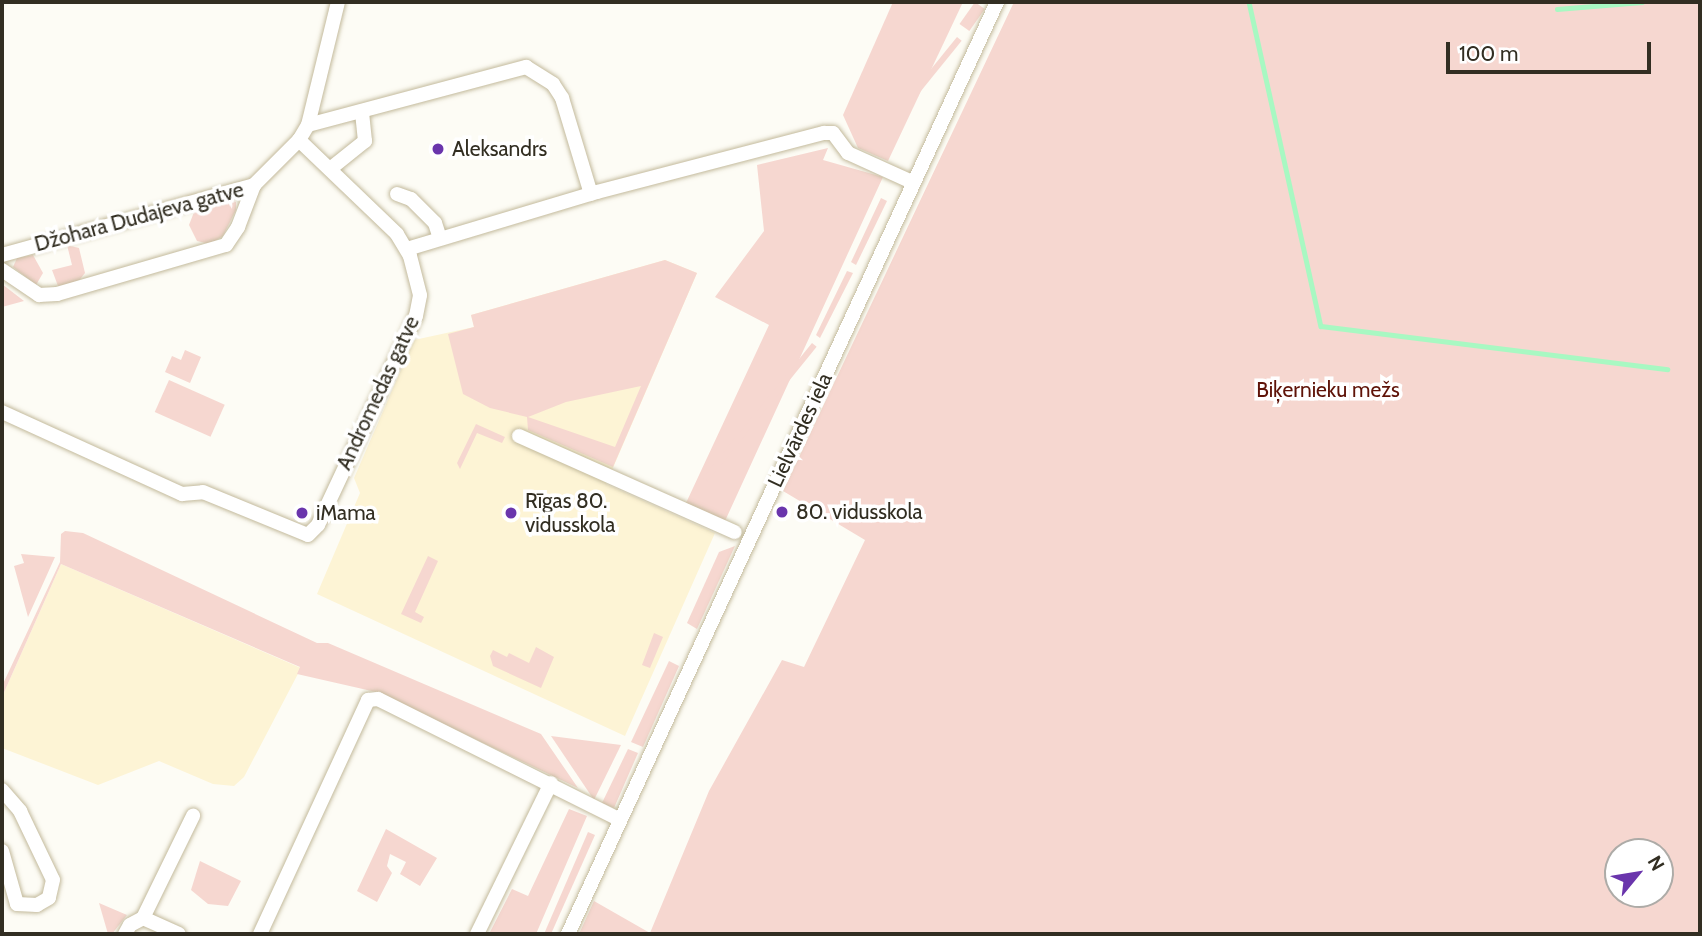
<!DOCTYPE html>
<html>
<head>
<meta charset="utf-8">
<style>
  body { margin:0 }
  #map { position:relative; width:1702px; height:936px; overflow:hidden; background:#fdfcf5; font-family:Cabin,sans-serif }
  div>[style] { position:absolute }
  .built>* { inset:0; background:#fdf4d5 }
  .green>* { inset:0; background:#f6d7d0; transform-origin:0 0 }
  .stream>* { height:4.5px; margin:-2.25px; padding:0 2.25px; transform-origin:2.25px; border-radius:2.25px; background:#a8f8c2 }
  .roads { filter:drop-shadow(0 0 2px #c3ba9c) drop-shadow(0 0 2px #c3ba9c) }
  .street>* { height:14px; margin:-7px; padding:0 7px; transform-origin:7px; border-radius:7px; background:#fff }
  .dots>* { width:19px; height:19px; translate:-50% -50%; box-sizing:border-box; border:4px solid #fff; border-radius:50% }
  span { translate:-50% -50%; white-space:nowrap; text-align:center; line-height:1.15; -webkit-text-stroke:7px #fff; paint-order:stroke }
  .poi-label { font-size:21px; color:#322e22 }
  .left { translate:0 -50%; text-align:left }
  .street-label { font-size:21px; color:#322e22 }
  .park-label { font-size:21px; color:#5f1308 }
  .frame { position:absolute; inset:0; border:4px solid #322e22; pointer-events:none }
  .north { position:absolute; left:1604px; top:838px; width:70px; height:70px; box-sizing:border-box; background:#fff; border:2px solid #adaba7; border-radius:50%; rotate:60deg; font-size:19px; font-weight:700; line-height:28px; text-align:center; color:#322e22 }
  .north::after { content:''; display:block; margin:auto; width:24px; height:32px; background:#6a35ac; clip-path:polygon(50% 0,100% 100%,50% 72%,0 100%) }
  .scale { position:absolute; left:1446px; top:42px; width:205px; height:32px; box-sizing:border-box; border:4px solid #322e22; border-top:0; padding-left:9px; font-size:21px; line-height:24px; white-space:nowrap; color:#322e22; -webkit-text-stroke:5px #fff; paint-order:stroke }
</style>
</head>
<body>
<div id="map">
  <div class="built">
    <div style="clip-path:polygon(665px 260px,697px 273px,606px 484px,715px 533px,625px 736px,317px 594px,360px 493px,354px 478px,414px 340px,474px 327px,471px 315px)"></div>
    <div style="clip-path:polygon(61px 564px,301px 668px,244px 777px,234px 786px,213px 784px,159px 761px,98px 785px,2px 748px,2px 697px)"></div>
  </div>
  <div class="green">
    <div style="clip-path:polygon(893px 2px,963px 2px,888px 161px,858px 148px,843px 115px)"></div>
    <div style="left:975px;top:2px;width:12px;height:27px;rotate:35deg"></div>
    <div style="clip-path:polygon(evenodd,1014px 2px,1700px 2px,1700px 934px,579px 934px,594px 901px,650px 933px,709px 791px,782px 660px,804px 667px,865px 540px,783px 491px,1014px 2px,1618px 852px,1660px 852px,1660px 894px,1618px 894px,1618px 852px)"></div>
    <div style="left:957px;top:37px;width:6px;height:123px;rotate:39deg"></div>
    <div style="clip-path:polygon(828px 148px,823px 160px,883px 177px,725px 521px,686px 503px,769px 325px,715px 297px,764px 231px,757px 165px)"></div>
    <div style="clip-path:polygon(881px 198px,887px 201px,856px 265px,851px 262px)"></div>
    <div style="clip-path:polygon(229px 199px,236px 202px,236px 210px,223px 236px,210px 244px,197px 241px,189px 225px,196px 207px)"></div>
    <div style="clip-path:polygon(67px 245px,79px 248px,85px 273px,77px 283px,58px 286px,52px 270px,72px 265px)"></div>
    <div style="clip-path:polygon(33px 255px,43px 273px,36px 285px,13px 267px,17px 258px)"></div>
    <div style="clip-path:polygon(evenodd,665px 260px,697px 273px,613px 467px,528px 430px,527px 417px,490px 408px,463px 394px,448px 334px,474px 327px,471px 315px,665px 260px,641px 386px,615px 447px,528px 417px,566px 402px,641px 386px)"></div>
    <div style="clip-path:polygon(847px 271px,853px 273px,820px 338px,816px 335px)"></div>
    <div style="clip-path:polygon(2px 284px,24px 301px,2px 307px)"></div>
    <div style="left:812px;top:343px;width:6px;height:173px;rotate:39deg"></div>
    <div style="clip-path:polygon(185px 350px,201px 357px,190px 383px,165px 372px,172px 356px,181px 360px)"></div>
    <div style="left:169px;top:380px;width:61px;height:35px;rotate:24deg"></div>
    <div style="clip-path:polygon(476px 424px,505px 437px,502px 443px,477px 433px,460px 469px,457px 463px)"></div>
    <div style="clip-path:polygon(65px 531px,83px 533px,317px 643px,328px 643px,541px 734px,578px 788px,376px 692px,297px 674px,300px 667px,61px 564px,2px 697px,2px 686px,60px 562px,61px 534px)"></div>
    <div style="clip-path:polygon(735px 546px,697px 629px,687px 623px,719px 552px)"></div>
    <div style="clip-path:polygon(21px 554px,55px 557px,28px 617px,14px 566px,24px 563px)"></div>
    <div style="clip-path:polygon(428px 556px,438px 561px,415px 612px,424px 617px,421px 623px,401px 614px)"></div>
    <div style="clip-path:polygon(654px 633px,663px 637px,650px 668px,642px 665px)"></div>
    <div style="clip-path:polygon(536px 647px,554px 657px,541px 688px,493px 666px,490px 656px,493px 650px,507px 657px,509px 653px,529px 663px)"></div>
    <div style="clip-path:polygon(669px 661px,679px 666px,643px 747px,631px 742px)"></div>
    <div style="clip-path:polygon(551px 736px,621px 745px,594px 800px)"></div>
    <div style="clip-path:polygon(628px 749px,638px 753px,614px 808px,602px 803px)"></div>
    <div style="clip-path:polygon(569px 809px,587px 816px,536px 934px,489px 934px,512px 889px,528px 896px)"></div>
    <div style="clip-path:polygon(386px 829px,437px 858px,420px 886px,400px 874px,406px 862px,390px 854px,387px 866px,392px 873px,377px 902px,357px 891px)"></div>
    <div style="clip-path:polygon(588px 832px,595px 835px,551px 934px,544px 934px)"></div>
    <div style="clip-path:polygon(200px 861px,241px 881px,228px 906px,208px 904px,191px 890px)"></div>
    <div style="clip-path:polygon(99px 903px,127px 915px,112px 934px,108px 934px)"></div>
  </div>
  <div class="stream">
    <div style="left:1249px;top:2px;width:332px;rotate:77.5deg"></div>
    <div style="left:1321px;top:326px;width:349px;rotate:7.1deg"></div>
    <div style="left:1557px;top:9px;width:85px;rotate:-4.7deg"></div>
  </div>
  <div class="roads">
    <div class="street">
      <div style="left:308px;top:125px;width:226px;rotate:-14.9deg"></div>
      <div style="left:526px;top:67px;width:32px;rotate:32deg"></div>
      <div style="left:553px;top:84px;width:17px;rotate:57deg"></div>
      <div style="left:562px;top:98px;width:100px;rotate:73.2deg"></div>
      <div style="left:330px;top:169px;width:45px;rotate:-38.7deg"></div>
      <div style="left:365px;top:141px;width:30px;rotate:-96deg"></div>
      <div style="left:397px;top:194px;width:15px;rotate:20deg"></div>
      <div style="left:411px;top:199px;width:34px;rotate:45deg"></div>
      <div style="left:435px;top:223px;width:16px;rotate:72deg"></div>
      <div style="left:407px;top:249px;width:198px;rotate:-16.7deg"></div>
      <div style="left:597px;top:192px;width:235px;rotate:-14.6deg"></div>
      <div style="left:824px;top:133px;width:9px"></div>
      <div style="left:833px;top:133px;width:25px;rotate:53deg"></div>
      <div style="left:848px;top:153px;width:70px;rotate:24.4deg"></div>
      <div style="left:2px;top:255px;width:262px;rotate:-15.5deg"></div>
      <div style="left:254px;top:185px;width:64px;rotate:-45deg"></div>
      <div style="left:2px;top:270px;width:45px;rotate:34deg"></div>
      <div style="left:39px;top:295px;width:18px;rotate:-3deg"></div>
      <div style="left:57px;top:294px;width:176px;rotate:-16.2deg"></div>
      <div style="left:226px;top:245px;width:22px;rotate:-56deg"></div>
      <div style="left:238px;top:227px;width:45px;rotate:-69.1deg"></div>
      <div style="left:2px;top:412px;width:198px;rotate:24.5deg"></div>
      <div style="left:182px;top:494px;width:21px;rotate:-5deg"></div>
      <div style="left:203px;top:492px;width:113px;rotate:22.3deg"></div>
      <div style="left:308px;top:535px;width:14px;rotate:-45deg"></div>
      <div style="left:318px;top:525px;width:231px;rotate:-64.9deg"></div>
      <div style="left:416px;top:316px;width:21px;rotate:-79deg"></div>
      <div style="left:420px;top:295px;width:40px;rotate:-104.4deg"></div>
      <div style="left:410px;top:256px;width:26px;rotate:-121deg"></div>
      <div style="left:397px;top:234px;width:136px;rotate:-136.2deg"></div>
      <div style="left:299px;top:140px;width:17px;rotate:-59deg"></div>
      <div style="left:308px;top:125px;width:127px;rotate:-76.3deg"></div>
      <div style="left:519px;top:436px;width:236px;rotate:24deg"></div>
      <div style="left:2px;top:790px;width:28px;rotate:49deg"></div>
      <div style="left:20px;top:811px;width:76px;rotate:64.4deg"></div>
      <div style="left:53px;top:880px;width:18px;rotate:103deg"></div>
      <div style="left:49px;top:898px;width:14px;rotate:150deg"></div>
      <div style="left:37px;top:905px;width:20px;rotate:-177deg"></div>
      <div style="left:17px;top:904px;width:55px;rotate:-105.8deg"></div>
      <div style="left:143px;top:918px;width:39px;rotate:24deg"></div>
      <div style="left:125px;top:934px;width:10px;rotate:-61deg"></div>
      <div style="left:130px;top:925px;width:15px;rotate:-28deg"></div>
      <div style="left:143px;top:918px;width:114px;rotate:-63.9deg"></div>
      <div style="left:260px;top:934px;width:258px;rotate:-65.2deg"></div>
      <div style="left:368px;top:700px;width:10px;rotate:-6deg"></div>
      <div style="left:378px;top:699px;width:269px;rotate:26.5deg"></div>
      <div style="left:477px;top:934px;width:168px;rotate:-63.9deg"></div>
      <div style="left:568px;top:934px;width:1026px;rotate:-65.28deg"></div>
    </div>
  </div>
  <div class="dots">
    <div style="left:438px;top:149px;background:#6a35ac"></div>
    <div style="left:782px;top:512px;background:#6a35ac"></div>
    <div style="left:302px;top:513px;background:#6a35ac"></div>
    <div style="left:511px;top:513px;background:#6a35ac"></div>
  </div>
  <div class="poi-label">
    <span class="left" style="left:452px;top:149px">Aleksandrs</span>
    <span class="left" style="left:525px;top:513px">Rīgas 80.<br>vidusskola</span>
    <span class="left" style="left:796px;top:512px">80. vidusskola</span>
    <span class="left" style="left:316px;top:513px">iMama</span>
  </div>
  <div class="street-label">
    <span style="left:139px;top:217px;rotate:-15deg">Džohara Dudajeva gatve</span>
    <span style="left:378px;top:393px;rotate:-65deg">Andromedas gatve</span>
    <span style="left:800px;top:430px;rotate:-65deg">Lielvārdes iela</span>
  </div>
  <div class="park-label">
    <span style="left:1328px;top:390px">Biķernieku mežs</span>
  </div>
  <div class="frame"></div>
  <div class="north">N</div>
  <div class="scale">100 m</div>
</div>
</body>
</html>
